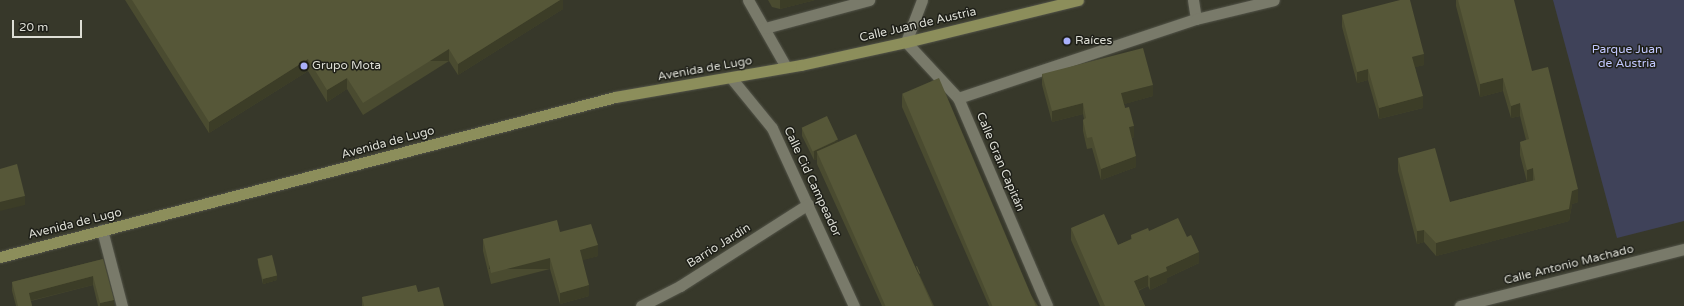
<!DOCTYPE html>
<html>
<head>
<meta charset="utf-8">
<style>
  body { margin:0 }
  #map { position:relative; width:1684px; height:306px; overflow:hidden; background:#37382a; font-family:"Varela Round",sans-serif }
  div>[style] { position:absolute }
  .green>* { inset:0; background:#3f4259 }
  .roads { filter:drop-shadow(0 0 1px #535449) drop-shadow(0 0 1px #535449) }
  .minor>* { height:11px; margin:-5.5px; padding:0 5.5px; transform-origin:5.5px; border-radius:5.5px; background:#797a6a }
  .primary>* { height:11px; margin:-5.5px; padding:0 5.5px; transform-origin:5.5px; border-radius:5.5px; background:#8c8e5b }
  .wall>* { inset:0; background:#4a4b30 }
  .shaded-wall>* { inset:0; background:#3c3d27; transform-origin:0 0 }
  .building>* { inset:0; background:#565738; transform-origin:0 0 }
  .dots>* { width:11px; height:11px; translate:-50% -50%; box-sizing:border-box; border:2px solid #1e1f18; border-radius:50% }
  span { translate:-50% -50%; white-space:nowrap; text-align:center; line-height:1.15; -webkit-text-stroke:3px #1e1f18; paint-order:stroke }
  .street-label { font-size:12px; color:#ddded5 }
  .poi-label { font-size:12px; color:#ddded5 }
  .left { translate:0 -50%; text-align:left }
  .park-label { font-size:12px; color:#c1c7fe }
  .scale { position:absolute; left:12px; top:20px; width:70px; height:18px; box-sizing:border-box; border:2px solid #ddded5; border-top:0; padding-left:5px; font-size:12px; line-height:14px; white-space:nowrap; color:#ddded5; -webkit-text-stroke:3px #1e1f18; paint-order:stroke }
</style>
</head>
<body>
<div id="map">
  <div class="green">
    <div style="clip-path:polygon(1553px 0,1684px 0,1684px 221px,1617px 238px)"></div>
  </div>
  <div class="roads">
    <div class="minor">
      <div style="left:748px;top:0;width:77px;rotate:60.4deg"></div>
      <div style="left:922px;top:0;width:45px;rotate:110.9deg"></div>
      <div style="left:906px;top:42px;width:76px;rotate:47.1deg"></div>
      <div style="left:958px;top:98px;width:226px;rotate:66.8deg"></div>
      <div style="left:1193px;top:0;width:19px;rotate:81deg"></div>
      <div style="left:765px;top:28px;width:108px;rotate:-15.1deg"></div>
      <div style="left:732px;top:79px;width:63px;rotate:50.8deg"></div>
      <div style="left:772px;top:128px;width:196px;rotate:65.3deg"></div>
      <div style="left:958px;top:98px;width:251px;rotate:-18.4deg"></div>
      <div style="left:1196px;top:19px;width:80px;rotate:-13.7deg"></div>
      <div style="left:102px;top:230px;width:79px;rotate:75.3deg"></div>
      <div style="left:641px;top:306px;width:44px;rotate:-27.1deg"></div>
      <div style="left:680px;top:286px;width:152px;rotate:-32.6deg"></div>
      <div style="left:1460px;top:306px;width:231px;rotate:-14.3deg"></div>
    </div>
    <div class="primary">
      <div style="left:0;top:257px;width:635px;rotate:-14.58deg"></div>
      <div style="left:615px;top:97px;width:189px;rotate:-9.8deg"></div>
      <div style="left:801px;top:65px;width:107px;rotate:-12.4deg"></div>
      <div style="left:906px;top:42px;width:177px;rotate:-13.7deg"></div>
    </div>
  </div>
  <div class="wall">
    <div style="clip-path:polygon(125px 0,563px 0,563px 9px,458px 75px,449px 61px,363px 115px,347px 89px,327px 102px,308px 71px,209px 133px)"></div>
    <div style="clip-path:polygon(768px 0,815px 0,780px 9px,772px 7px)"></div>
    <div style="clip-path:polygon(1456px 0,1458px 0,1532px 71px,1578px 202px,1572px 204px,1569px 221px,1436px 256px,1424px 242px,1417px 244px,1398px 171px,1398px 158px,1450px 202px,1527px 182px,1520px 155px,1520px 142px,1526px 140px,1520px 116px,1511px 118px,1503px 91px,1480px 97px,1456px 6px)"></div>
    <div style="clip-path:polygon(1342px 15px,1424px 65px,1415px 67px,1423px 108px,1379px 119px,1368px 80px,1357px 83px,1342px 27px)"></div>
    <div style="clip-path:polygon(1042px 74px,1153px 96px,1124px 104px,1134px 137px,1132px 138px,1136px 167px,1101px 180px,1092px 148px,1087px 149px,1083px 131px,1083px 120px,1084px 119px,1083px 114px,1052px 122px,1042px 85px)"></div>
    <div style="clip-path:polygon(902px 94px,1038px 306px,989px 306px,902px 107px)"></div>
    <div style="clip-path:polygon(802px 128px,838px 142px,920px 276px,934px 306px,882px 306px,817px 164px,817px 159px,814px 160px,802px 136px)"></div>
    <div style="clip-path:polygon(1071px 228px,1118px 245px,1131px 239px,1131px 235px,1149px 231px,1199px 263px,1167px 278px,1167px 282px,1150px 290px,1148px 286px,1138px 291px,1145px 306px,1100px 306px,1071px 240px)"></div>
    <div style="clip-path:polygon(560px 232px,598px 256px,582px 260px,589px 296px,560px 304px,550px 269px,491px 284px,483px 251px,483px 239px)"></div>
    <div style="clip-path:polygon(103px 259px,114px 306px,98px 306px,93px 285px,31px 301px,32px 306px,16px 306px,12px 291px,12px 282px)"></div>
    <div style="clip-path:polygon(258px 259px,277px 280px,263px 284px,258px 264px)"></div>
    <div style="clip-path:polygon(418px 292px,444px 306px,362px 306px,362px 297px)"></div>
  </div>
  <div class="shaded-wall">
    <div style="clip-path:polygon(560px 0,563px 0,563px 9px,458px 75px,458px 64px)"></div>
    <div style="clip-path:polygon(780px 0,815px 0,780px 9px)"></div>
    <div style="left:449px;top:49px;width:12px;height:102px;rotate:90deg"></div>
    <div style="clip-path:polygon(1424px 54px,1424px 65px,1412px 68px,1412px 57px)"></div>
    <div style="clip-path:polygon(308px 59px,308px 71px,209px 133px,209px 122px)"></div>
    <div style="clip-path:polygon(1368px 69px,1368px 80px,1357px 83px,1357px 72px)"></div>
    <div style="clip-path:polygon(347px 78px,347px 89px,327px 102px,327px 90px)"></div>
    <div style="clip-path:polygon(1503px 78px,1503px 91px,1480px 97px,1480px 84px)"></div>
    <div style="clip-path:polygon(1153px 85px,1153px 96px,1121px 105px,1121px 93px)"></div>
    <div style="clip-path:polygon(1423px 96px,1423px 108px,1379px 119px,1379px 108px)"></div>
    <div style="clip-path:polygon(1083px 103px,1083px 114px,1052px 122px,1052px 111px)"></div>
    <div style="clip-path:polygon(1520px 103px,1520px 116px,1511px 118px,1511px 106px)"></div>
    <div style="clip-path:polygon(1134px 126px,1134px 137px,1129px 139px,1129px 127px)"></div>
    <div style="clip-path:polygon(838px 140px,838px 149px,817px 151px,817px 159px,814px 160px,814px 151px)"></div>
    <div style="clip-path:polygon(1136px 156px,1136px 167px,1101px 180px,1101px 169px)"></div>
    <div style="clip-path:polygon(1533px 168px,1533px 181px,1527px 183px,1527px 170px)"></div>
    <div style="clip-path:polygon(1578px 189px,1578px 202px,1572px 204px,1569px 221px,1436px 256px,1436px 243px,1572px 191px)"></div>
    <div style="clip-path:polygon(25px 196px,25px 205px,0 211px,0 202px)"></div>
    <div style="clip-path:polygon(1424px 230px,1424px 242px,1417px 244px,1417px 231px)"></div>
    <div style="clip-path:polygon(598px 245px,598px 256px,580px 261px,580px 250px)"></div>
    <div style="clip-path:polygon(1199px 252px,1199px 263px,1167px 278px,1167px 282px,1150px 290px,1150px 278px,1166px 267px)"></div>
    <div style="left:550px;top:258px;width:11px;height:61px;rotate:90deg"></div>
    <div style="clip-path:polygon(277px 275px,277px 280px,263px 284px,263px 279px)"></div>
    <div style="clip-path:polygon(1148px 275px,1148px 286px,1134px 292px,1134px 281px)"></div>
    <div style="clip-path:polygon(93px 276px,93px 285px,29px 301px,29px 293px)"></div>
    <div style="clip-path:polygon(589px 285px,589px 296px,560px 304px,560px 293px)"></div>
    <div style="clip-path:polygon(114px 300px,114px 306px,100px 306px,100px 303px)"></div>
  </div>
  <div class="building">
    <div style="clip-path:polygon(132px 0,560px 0,458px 64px,449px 49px,363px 103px,347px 78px,327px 90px,308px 59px,209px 122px)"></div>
    <div style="clip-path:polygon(1400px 0,1410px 0,1424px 54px,1412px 57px,1423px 96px,1379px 108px,1368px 69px,1357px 72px,1342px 15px)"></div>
    <div style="clip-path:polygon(1458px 0,1514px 0,1532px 71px,1548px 67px,1578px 189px,1572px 191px,1569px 209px,1436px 243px,1424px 230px,1417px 231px,1398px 158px,1435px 148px,1450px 202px,1535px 180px,1533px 168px,1527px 170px,1520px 142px,1529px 139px,1520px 103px,1511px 106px,1503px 78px,1480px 84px)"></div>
    <div style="clip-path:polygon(1143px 48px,1153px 85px,1121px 93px,1125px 108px,1129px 107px,1134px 126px,1129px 127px,1136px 156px,1101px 169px,1092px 137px,1087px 138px,1083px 120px,1086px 118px,1083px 103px,1052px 111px,1042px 74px)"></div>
    <div style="left:939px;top:78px;width:249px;height:40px;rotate:67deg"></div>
    <div style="left:827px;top:116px;width:26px;height:28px;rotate:65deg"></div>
    <div style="left:856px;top:134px;width:189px;height:43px;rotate:66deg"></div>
    <div style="clip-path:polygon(17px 164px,25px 196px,0 202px,0 169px)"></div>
    <div style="clip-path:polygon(1104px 214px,1118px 245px,1132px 239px,1131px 235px,1148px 228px,1149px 231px,1178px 218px,1187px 237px,1191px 235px,1199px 252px,1166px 267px,1167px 271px,1150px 278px,1148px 275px,1134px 281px,1145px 306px,1105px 306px,1071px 228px)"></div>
    <div style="clip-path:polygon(557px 220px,560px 232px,591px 224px,598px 245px,580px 250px,589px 285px,560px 293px,550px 258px,491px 273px,483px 239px)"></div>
    <div style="left:272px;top:255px;width:21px;height:15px;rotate:76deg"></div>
    <div style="clip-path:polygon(103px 259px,114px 300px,100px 303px,93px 276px,29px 293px,32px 306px,18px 306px,12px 282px)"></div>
    <div style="left:917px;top:266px;width:8px;height:1px;rotate:67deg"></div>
    <div style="clip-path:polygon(416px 285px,418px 292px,439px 287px,444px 306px,364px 306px,362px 297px)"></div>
  </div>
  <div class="dots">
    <div style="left:1067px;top:41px;background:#a9b0fc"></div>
    <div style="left:304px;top:66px;background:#a9b0fc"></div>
  </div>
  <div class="street-label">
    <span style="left:918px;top:25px;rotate:-13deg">Calle Juan de Austria</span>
    <span style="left:705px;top:69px;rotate:-10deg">Avenida de Lugo</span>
    <span style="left:388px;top:143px;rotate:-15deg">Avenida de Lugo</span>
    <span style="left:1000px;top:162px;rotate:67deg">Calle Gran Capitán</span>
    <span style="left:812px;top:182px;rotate:65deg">Calle Cid Campeador</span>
    <span style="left:75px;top:224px;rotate:-14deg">Avenida de Lugo</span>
    <span style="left:719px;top:246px;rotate:-32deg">Barrio Jardín</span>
    <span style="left:1569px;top:265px;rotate:-14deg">Calle Antonio Machado</span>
  </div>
  <div class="poi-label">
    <span class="left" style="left:1075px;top:41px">Raíces</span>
    <span class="left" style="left:312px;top:66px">Grupo Mota</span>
  </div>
  <div class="park-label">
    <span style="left:1627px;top:57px">Parque Juan<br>de Austria</span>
  </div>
  <div class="scale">20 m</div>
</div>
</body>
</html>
